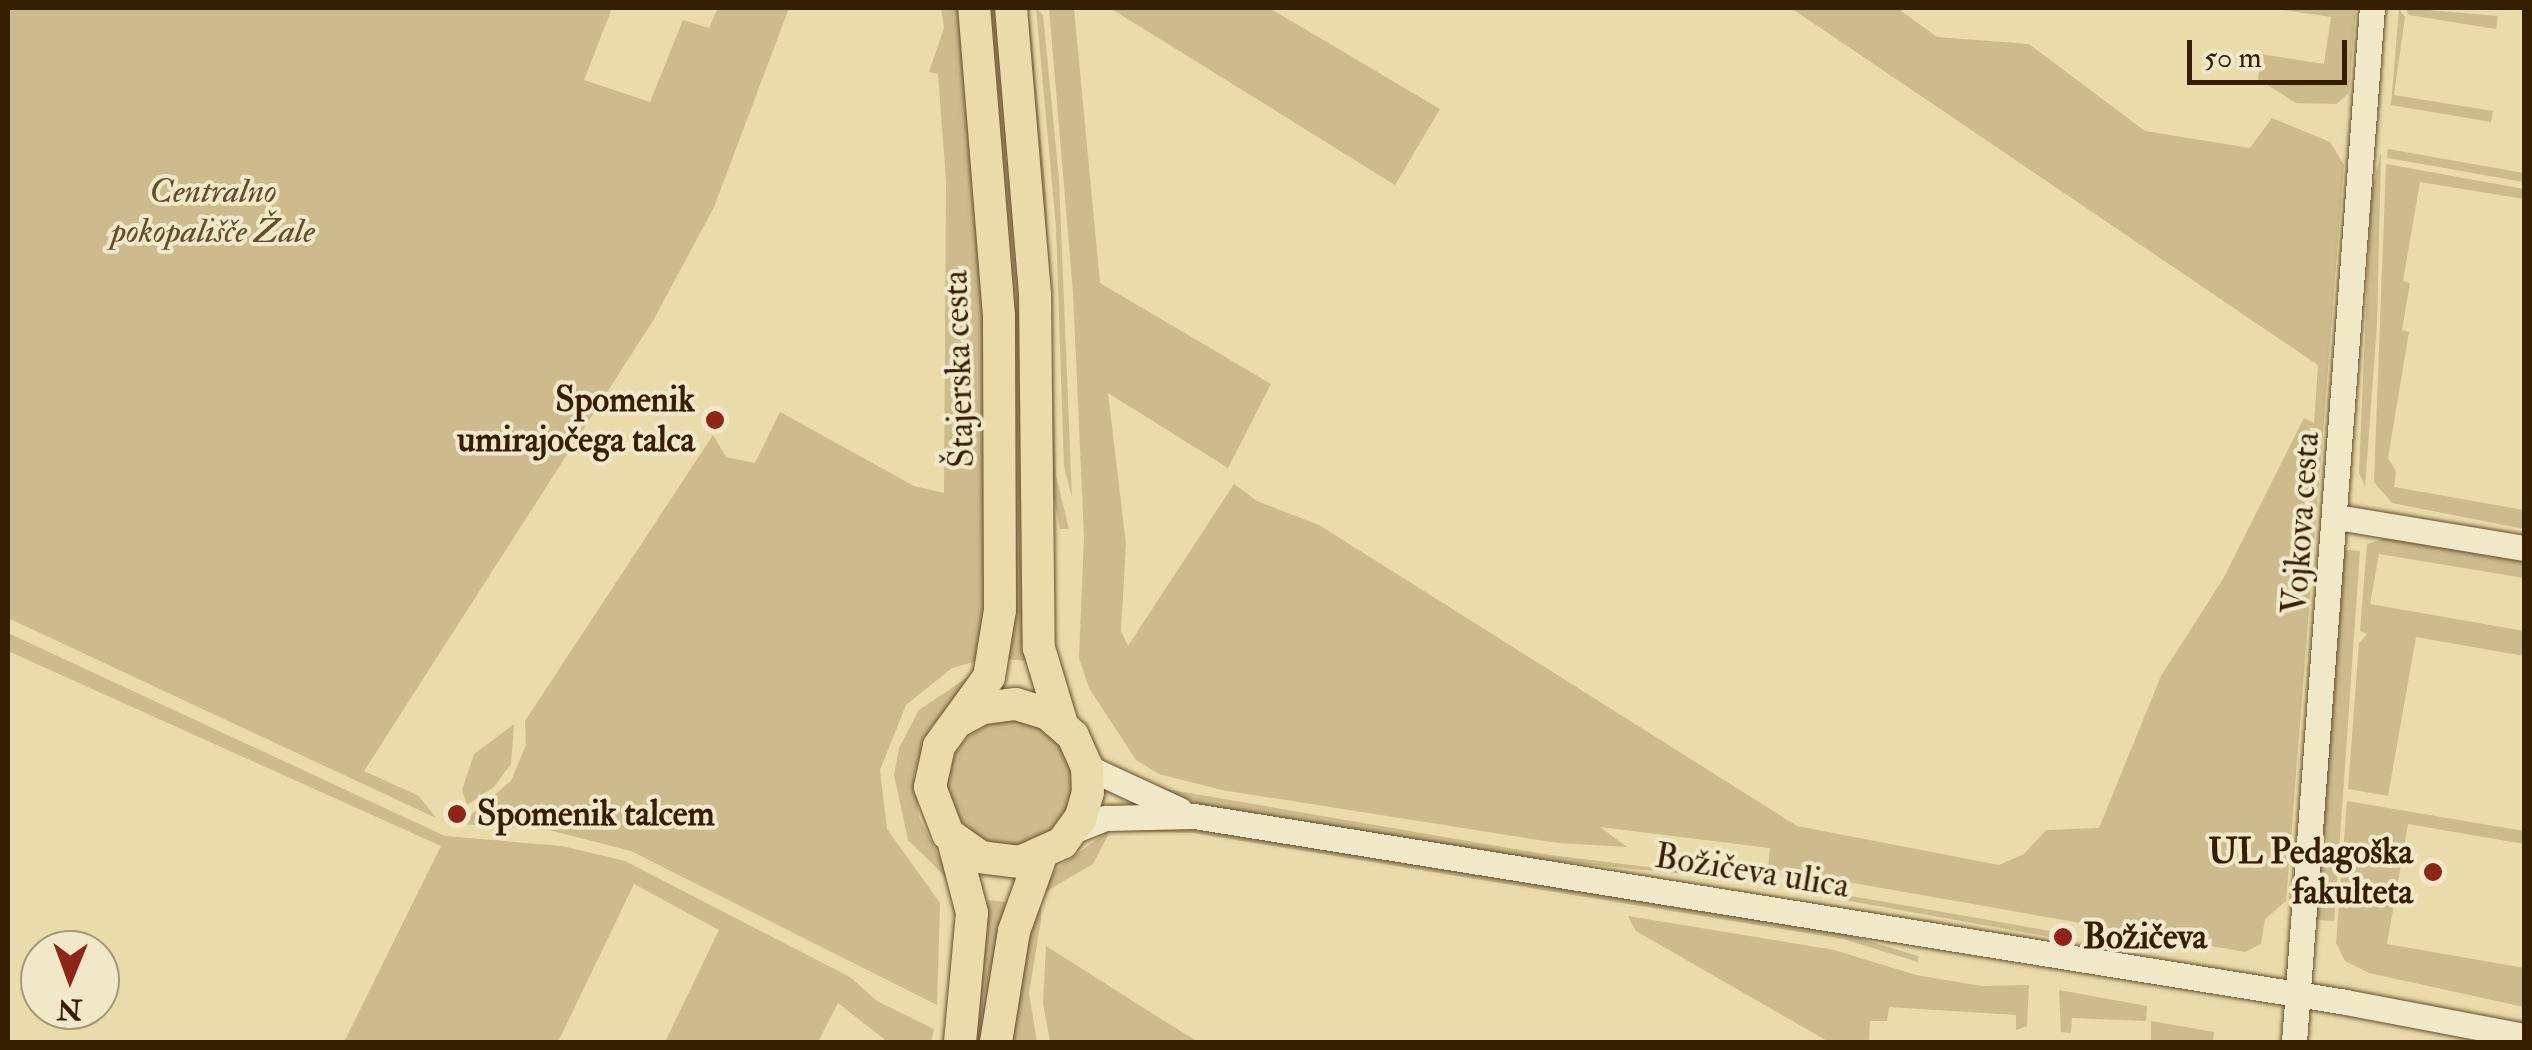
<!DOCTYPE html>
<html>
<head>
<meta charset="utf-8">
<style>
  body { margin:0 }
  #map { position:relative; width:2532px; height:1050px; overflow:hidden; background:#e9dbaa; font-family:"IM FELL Double Pica",serif }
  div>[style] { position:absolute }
  .green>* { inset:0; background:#cbbb8d; transform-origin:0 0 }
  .round { border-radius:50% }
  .roads { filter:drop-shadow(0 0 2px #634d2a) drop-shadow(0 0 2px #634d2a) }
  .minor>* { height:25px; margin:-12.5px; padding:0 12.5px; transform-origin:12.5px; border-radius:12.5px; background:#f1e8c8 }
  .major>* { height:32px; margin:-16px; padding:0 16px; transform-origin:16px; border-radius:16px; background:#e9dbaa }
  .dots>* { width:28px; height:28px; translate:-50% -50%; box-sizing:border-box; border:5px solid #f1e8c8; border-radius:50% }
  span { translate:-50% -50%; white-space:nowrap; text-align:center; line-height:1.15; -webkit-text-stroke:8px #f1e8c8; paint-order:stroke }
  .park-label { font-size:35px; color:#634d2a; font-style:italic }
  .street-label { font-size:35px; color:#361e00 }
  .poi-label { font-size:35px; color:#361e00; font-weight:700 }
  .right { translate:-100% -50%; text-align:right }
  .left { translate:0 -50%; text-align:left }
  .frame { position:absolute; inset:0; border:10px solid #361e00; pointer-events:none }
  .north { position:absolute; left:20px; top:930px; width:100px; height:100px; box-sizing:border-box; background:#f1e8c8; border:2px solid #a69778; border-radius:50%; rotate:181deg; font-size:28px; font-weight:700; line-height:40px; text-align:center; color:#361e00 }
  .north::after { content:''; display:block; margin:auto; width:35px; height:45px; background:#8f2418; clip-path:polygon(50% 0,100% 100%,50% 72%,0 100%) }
  .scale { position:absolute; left:2187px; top:40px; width:160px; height:45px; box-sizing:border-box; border:5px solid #361e00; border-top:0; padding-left:12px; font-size:30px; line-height:35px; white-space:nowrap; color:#361e00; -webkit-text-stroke:8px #f1e8c8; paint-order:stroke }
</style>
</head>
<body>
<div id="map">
  <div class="green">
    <div style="clip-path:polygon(8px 8px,612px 8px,584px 80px,650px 102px,683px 20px,709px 28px,718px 8px,789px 8px,714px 207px,654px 319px,364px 771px,419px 796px,436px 818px,8px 618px)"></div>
    <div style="clip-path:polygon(941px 8px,962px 8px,979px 169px,990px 576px,977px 661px,952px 668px,906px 705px,880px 770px,887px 829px,940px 903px,937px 1005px,631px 851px,549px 830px,460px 824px,511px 781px,526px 745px,525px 721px,713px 435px,726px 457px,755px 463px,780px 412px,914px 486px,944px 493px,946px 181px,938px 74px,929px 72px,944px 28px)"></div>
    <div style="clip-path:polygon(985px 8px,1000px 8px,1020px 228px,1025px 661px,1008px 659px)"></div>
    <div style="clip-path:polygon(1021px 8px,1027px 8px,1030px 24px,1046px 196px,1056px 476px,1069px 529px,1060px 529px,1051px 483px)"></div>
    <div style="clip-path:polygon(1036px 8px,1043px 15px,1059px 179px,1072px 498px,1064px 466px,1056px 227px)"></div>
    <div style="clip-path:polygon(1049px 8px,1074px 8px,1100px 283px,1271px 384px,1228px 468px,1108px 393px,1126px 544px,1121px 631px,1128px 646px,1234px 484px,1257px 501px,1319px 525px,1797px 826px,1999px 865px,2024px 854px,2046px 830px,2099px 828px,2161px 676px,2223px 579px,2304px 418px,2314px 423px,2318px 365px,1791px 8px,1897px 8px,1937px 37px,2029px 44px,2145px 131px,2250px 148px,2272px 118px,2330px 142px,2344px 165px,2286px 901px,2265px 919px,2261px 944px,2245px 952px,1768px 868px,1770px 848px,1600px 827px,1627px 847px,1558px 843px,1222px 790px,1159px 774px,1136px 760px,1089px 688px,1079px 658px,1084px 536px,1073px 293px)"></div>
    <div style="clip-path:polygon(1110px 8px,1269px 8px,1440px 109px,1395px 185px)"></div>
    <div style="clip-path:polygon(2270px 8px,2356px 8px,2349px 93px,2336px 104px,2296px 103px,2258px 79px,2261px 54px,2324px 64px,2331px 17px)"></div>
    <div style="clip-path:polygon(2405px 8px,2498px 16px,2496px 29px,2409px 15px)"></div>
    <div style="clip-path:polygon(2399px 9px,2405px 17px,2394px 95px,2493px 111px,2491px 122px,2391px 105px)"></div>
    <div style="left:2388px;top:149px;width:138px;height:9px;rotate:10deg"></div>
    <div style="clip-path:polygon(2381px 152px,2377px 324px,2365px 487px,2359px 472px,2371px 195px)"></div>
    <div style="clip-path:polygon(2386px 164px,2524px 189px,2524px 199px,2420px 182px,2403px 281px,2410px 283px,2402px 330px,2409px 332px,2388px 458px,2396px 471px,2394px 487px,2524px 510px,2524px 529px,2392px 503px,2374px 482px)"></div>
    <div style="clip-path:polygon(2390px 537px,2524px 559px,2524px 578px,2379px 554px,2370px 604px,2524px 631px,2524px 656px,2416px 637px,2388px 796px,2348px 789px,2359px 643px,2367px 634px,2360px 631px,2367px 544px)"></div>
    <div style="left:2360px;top:551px;width:371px;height:26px;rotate:94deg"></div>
    <div style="clip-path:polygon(8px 633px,445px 836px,562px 846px,625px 861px,850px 977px,877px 1001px,934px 1029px,931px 1042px,888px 1042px,838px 1003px,818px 1042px,665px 1042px,719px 930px,634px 884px,558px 1042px,344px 1042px,441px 846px,8px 651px)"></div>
    <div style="clip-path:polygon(974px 673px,929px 730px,914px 775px,919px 817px,952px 883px,908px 840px,894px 775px,899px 748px,919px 710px)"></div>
    <div class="round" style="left:948px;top:721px;width:124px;height:124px"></div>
    <div style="clip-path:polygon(514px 724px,511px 764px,494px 787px,467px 805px,462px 790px,474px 754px)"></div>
    <div style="clip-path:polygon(1160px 788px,1550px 855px,1778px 883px,1532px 859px,1207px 807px)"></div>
    <div style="clip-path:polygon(2347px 801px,2524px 831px,2524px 844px,2408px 824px,2387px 944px,2524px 968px,2524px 1007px,2369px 973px,2345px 961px,2336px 943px)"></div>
    <div style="clip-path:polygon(1135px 824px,1178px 826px,1842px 933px,1918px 956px,1918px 962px,1843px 939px,1193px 833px,1132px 831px)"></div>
    <div style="clip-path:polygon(1111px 829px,1093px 864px,1040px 895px,1056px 869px)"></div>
    <div style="clip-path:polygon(1817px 890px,2057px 932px,2056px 938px,1833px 898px)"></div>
    <div style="clip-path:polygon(988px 900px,1006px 902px,986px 1042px,971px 1042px)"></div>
    <div style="clip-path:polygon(1035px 909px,1041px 910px,1041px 920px,1029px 993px,1037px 1042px,1012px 1042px,1014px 997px)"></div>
    <div style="clip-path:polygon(1628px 916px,1834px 950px,1916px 975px,1982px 986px,2029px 985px,2027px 1026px,2016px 1030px,2016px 1015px,1889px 1007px,1887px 1021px,1870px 1021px,1869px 1042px,1829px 1042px,1636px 931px)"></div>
    <div style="clip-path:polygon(1046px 946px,1158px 1017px,1198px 1042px,1050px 1042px,1043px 1003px)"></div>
    <div style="clip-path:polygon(2059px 990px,2147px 1006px,2146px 1021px,2072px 1018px,2071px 1033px,2061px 1032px)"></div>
    <div style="clip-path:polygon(2151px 1021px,2214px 1032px,2213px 1042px,2151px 1042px)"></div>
  </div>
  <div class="roads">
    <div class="minor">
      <div style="left:2337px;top:517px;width:190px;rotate:9.4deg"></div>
      <div style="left:1087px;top:767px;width:102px;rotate:24.8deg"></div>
      <div style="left:1073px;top:831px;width:35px;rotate:-22deg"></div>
      <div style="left:1105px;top:818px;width:89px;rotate:-1.3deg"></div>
      <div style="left:1194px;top:816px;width:1167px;rotate:9.17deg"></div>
      <div style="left:2346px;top:1002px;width:181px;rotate:10.8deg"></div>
      <div style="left:2294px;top:1042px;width:1037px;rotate:-85.69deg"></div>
    </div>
    <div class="major">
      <div style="left:1011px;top:8px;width:288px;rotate:85.2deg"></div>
      <div style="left:1035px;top:295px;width:353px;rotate:89.4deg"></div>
      <div style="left:1039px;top:648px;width:79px;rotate:73.2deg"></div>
      <div style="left:960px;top:720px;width:26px;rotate:-28deg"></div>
      <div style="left:983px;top:708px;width:33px;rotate:-7deg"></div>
      <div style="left:1016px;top:704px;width:34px;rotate:17deg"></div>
      <div style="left:1048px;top:714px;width:33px;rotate:41deg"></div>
      <div style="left:1073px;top:736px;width:34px;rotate:66deg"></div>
      <div style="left:1087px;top:767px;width:25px;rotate:88deg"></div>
      <div style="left:1088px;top:792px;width:26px;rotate:106deg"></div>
      <div style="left:1081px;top:817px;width:32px;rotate:126deg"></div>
      <div style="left:1062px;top:843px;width:46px;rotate:155.7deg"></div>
      <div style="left:1020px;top:862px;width:39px;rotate:-173deg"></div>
      <div style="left:981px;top:857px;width:40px;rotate:-145.1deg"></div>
      <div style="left:948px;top:834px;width:50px;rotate:-111deg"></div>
      <div style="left:930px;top:787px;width:42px;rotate:-77.6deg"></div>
      <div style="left:939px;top:746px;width:85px;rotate:-54.1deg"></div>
      <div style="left:989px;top:677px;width:68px;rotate:-80.7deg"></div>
      <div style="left:1000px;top:610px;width:294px;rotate:-90.2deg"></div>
      <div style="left:999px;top:316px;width:309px;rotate:-94.6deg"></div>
      <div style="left:953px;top:840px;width:75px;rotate:75.4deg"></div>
      <div style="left:972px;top:913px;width:130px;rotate:95.3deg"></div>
      <div style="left:996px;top:1042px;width:112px;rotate:-80.8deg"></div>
      <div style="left:1014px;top:931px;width:80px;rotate:-70.2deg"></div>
    </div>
  </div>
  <div class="dots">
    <div style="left:715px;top:420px;background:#8f2418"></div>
    <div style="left:457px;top:814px;background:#8f2418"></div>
    <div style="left:2433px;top:872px;background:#8f2418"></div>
    <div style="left:2063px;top:937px;background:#8f2418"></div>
  </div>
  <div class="park-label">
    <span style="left:213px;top:211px">Centralno<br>pokopališče Žale</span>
  </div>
  <div class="street-label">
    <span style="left:959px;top:369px;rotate:-92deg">Štajerska cesta</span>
    <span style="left:2301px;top:523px;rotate:-86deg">Vojkova cesta</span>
    <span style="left:1752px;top:871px;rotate:9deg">Božičeva ulica</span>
  </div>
  <div class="poi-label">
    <span class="right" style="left:695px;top:420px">Spomenik<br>umirajočega talca</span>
    <span class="left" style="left:477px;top:814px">Spomenik talcem</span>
    <span class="right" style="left:2413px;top:872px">UL Pedagoška<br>fakulteta</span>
    <span class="left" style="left:2083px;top:937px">Božičeva</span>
  </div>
  <div class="frame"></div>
  <div class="north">N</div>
  <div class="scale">50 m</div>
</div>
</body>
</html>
